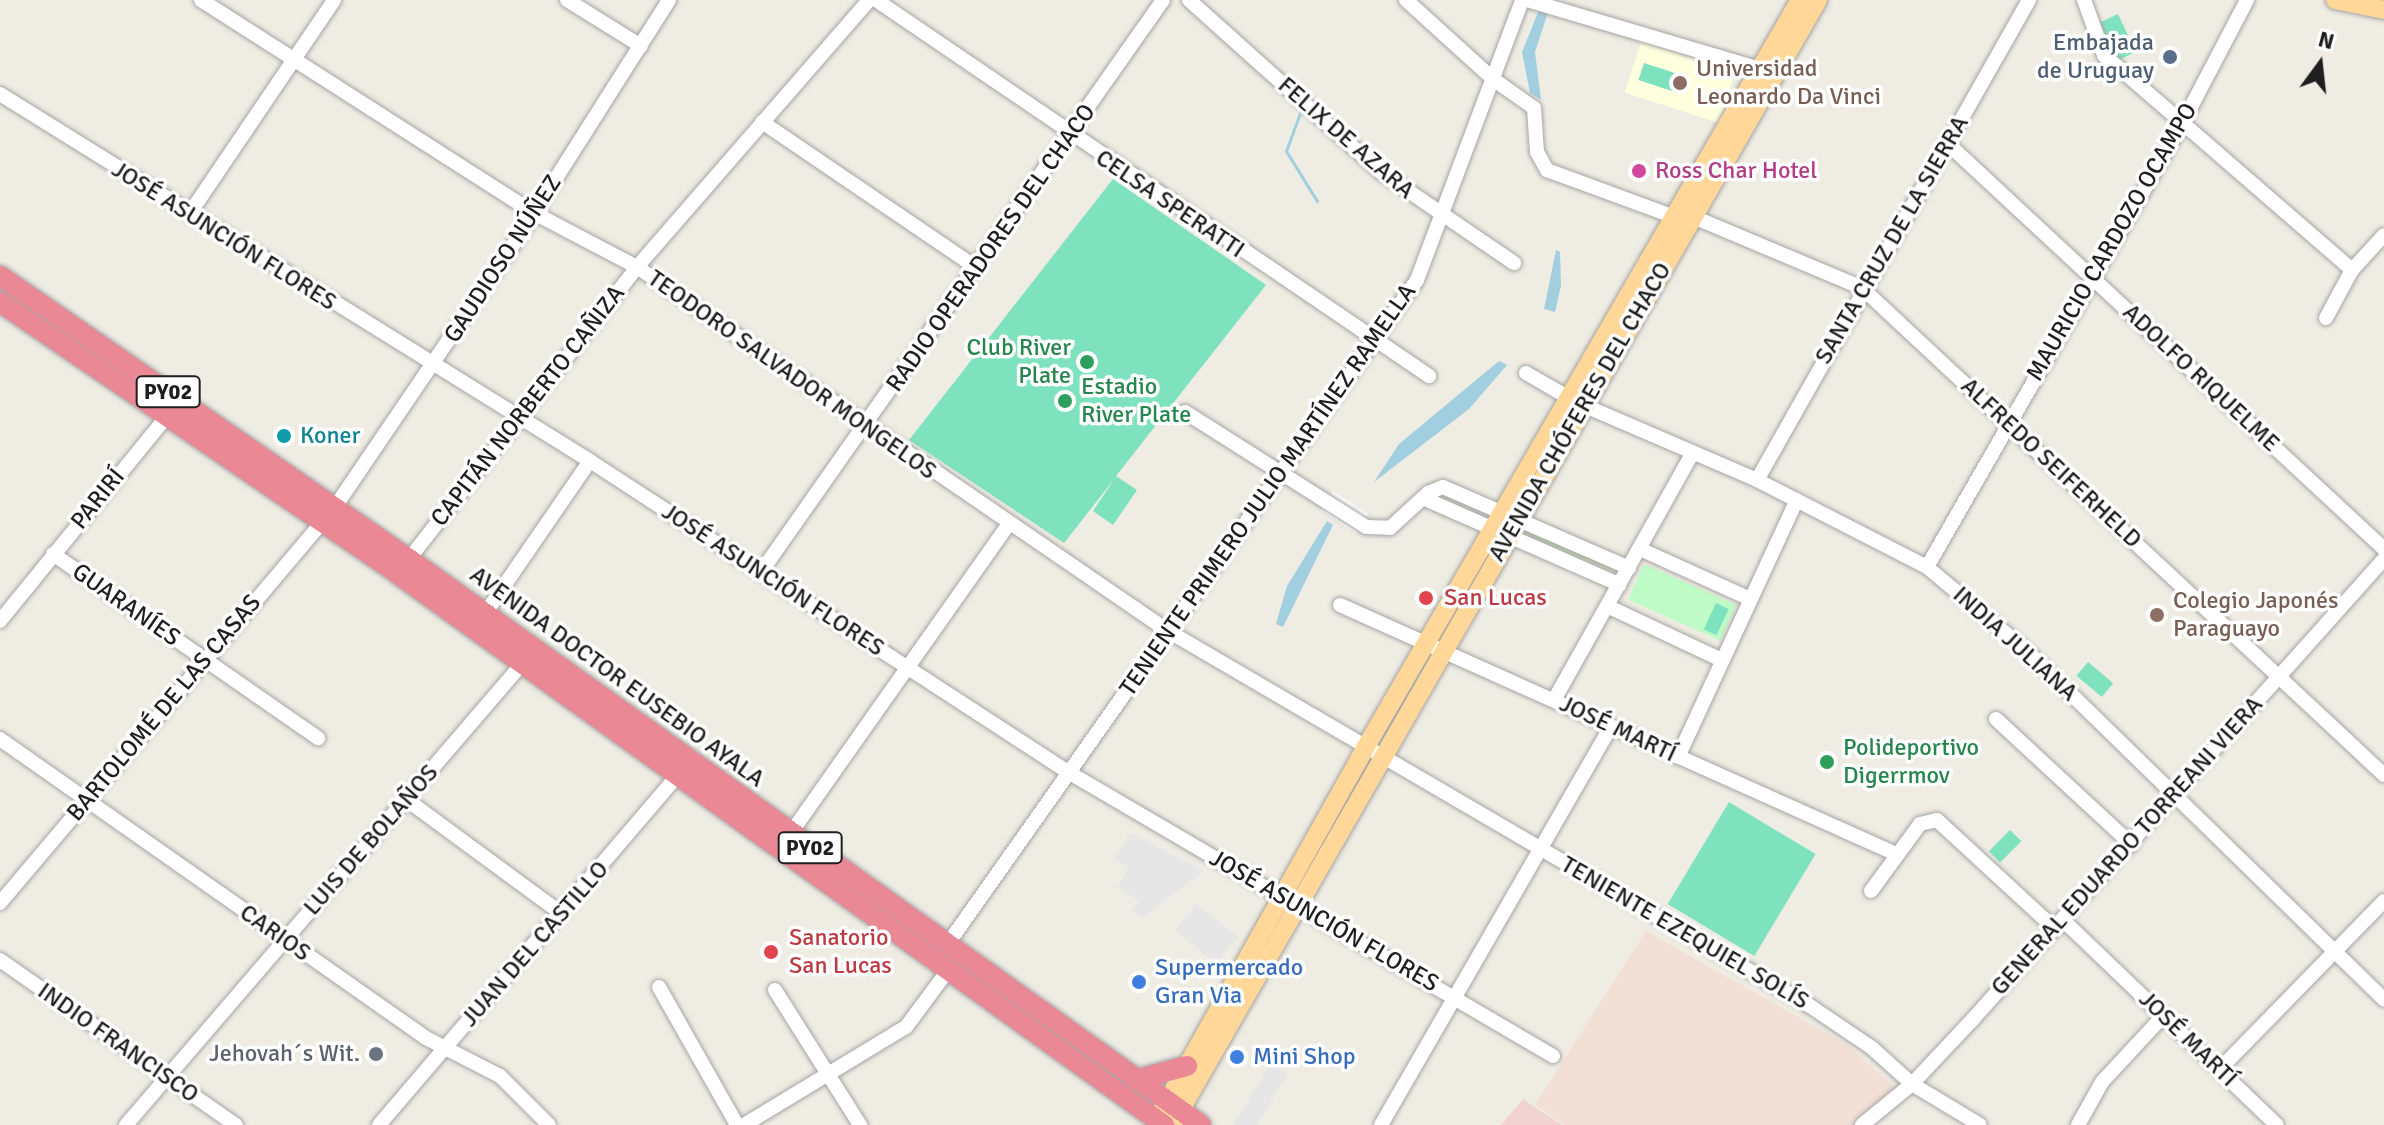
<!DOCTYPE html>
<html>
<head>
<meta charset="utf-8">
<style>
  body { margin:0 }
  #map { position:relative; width:2384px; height:1125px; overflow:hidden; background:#efece3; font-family:Signika,sans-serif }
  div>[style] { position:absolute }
  .commercial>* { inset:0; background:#f1d4d2 }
  .education>* { inset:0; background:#feffdd; transform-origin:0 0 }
  .military>* { inset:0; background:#f2dfd6 }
  .grass>* { inset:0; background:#c6eca7 }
  .park>* { inset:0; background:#befbc6; transform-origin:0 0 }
  .pitch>* { inset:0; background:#7ee2bf; transform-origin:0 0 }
  .parking>* { inset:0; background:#e6e6e6; transform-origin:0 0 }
  .water>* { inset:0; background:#a2cfdf }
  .pier>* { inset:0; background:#fff; transform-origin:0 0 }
  .stream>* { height:3px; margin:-1.5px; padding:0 1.5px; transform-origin:1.5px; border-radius:1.5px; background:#a2cfdf }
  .roads { filter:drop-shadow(0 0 2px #a5a5a5) drop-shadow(0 0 2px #a5a5a5) }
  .minor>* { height:14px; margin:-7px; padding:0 7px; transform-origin:7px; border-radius:7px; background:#fff }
  .major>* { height:18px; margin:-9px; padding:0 9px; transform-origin:9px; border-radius:9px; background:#ffd799 }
  .highway>* { height:20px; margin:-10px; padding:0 10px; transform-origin:10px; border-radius:10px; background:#ea8896 }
  .dots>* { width:22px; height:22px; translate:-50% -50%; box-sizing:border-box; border:4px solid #fff; border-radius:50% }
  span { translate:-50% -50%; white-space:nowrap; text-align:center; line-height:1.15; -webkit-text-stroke:7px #fff; paint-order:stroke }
  .shield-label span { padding:2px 6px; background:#fff; border:2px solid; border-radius:6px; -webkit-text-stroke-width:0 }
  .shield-label { font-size:22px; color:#1e1e1e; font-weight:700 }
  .service-label { font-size:24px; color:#4e5e75 }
  .right { translate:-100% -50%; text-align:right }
  .education-label { font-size:24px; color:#785e54 }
  .left { translate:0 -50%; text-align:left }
  .street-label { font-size:24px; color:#1e1e1e }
  .hotel-label { font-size:24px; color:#b23c85 }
  .leisure-label { font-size:24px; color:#27864d }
  .culture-label { font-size:24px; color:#0d838f }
  .health-label { font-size:24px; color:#be3a42 }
  .shop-label { font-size:24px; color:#366cbe }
  .worship-label { font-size:24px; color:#5b616d }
  .north { position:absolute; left:2280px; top:24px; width:80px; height:80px; -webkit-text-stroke:6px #fff; paint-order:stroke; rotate:15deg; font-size:22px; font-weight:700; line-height:32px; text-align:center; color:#1e1e1e }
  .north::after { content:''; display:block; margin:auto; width:28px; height:36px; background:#1e1e1e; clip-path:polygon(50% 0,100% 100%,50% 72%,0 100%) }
</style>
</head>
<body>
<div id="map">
  <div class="commercial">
    <div style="clip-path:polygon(1523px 1099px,1562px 1125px,1501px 1125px)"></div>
  </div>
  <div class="education">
    <div style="left:1641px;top:42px;width:99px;height:53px;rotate:18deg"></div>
  </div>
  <div class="military">
    <div style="clip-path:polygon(1646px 931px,1846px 1044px,1899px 1091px,1860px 1125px,1565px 1125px,1535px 1105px)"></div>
  </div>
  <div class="grass">
    <div style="clip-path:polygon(1520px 528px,1617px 570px,1616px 572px,1519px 532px)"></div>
  </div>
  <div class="park">
    <div style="left:1644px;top:564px;width:101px;height:39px;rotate:24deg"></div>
  </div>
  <div class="pitch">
    <div style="left:2118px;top:14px;width:42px;height:20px;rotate:65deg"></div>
    <div style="left:1644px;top:63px;width:39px;height:18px;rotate:18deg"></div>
    <div style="clip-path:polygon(1113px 179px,1266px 285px,1116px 476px,1137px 490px,1113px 525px,1093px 511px,1115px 478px,1064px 543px,909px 440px)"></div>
    <div style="left:1716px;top:603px;width:14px;height:29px;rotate:25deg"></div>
    <div style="left:2088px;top:662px;width:33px;height:18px;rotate:40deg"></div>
    <div style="left:1729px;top:802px;width:101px;height:119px;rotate:31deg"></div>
    <div style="left:2010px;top:830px;width:16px;height:30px;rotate:45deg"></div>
  </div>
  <div class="parking">
    <div style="clip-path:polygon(1130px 833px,1204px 871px,1142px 918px,1131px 911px,1139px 901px,1118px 887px,1128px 868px,1114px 858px)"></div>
    <div style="left:1196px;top:904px;width:53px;height:34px;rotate:38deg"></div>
    <div style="clip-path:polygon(1272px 1062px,1288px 1073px,1257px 1125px,1233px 1125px)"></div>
  </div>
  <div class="water">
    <div style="clip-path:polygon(1543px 0,1552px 0,1535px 52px,1541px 100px,1530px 93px,1522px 52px)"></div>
    <div style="clip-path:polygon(1556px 250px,1560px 252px,1561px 285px,1555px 312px,1544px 309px)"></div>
    <div style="clip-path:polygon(1499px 361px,1507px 365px,1469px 409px,1374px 482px,1399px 444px)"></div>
    <div style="clip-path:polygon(1327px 521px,1333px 525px,1283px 627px,1276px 624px,1287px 586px)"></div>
  </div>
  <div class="pier">
    <div style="left:1333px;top:491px;width:42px;height:23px;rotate:33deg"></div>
  </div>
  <div class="stream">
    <div style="left:1300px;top:113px;width:40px;rotate:110.2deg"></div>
    <div style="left:1286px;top:151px;width:59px;rotate:58.2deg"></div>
  </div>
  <div class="roads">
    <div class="minor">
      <div style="left:201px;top:0;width:395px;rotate:32.6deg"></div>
      <div style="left:534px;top:213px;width:116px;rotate:27.7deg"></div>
      <div style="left:637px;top:267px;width:644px;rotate:34.43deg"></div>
      <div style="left:1168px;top:631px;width:743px;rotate:30.29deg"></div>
      <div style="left:1810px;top:1006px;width:75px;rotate:34.1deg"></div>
      <div style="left:1872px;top:1048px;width:54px;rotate:42deg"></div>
      <div style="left:1912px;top:1084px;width:79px;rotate:31.1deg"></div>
      <div style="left:567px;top:0;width:87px;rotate:31.9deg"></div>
      <div style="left:876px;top:0;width:669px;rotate:34.21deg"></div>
      <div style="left:1189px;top:0;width:259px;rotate:41.9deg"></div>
      <div style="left:1382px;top:173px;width:160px;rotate:34.3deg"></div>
      <div style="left:1406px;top:0;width:118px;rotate:42.2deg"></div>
      <div style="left:1493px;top:79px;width:50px;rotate:35.3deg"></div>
      <div style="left:1534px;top:108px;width:44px;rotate:86.1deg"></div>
      <div style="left:1537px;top:152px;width:21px;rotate:61deg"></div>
      <div style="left:1547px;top:170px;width:142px;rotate:20.2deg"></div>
      <div style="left:1527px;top:0;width:250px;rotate:16.5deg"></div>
      <div style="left:2084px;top:0;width:59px;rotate:70deg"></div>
      <div style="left:2104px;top:55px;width:328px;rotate:40.9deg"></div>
      <div style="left:0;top:94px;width:695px;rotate:31.88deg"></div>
      <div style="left:590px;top:461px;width:570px;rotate:33.05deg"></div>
      <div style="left:1068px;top:772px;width:562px;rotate:30.35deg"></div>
      <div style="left:762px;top:122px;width:258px;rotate:34.2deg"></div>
      <div style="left:1947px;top:143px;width:596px;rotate:42.89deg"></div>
      <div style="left:190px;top:213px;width:257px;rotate:-55.9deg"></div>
      <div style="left:1684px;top:213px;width:193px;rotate:22.8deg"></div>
      <div style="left:1862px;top:288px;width:714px;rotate:43.01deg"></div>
      <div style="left:2326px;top:318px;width:55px;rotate:-61.6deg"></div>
      <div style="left:2352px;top:270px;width:47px;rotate:-47.6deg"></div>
      <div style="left:1526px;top:373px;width:58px;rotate:30.1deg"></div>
      <div style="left:1576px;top:402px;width:197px;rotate:23.3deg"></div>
      <div style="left:1757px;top:480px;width:191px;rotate:27.1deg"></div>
      <div style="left:1927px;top:567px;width:133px;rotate:40.1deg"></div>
      <div style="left:2029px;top:653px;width:496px;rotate:44.3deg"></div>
      <div style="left:1185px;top:412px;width:214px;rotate:32.4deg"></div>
      <div style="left:1366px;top:527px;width:24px;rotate:2deg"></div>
      <div style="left:1390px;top:528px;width:52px;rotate:-42.6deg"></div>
      <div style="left:1428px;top:493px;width:16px;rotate:-22deg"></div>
      <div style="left:1443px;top:487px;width:203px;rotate:23.5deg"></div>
      <div style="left:1757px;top:480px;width:552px;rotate:-60.46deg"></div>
      <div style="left:1423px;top:498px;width:215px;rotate:23.8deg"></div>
      <div style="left:1640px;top:549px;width:119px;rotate:24.4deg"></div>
      <div style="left:53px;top:554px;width:323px;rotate:34.8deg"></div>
      <div style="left:409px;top:559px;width:370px;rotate:-52deg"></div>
      <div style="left:637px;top:267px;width:354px;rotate:-49deg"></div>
      <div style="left:1927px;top:567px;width:511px;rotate:-60.07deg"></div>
      <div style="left:2182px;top:124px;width:140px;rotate:-62.3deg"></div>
      <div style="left:761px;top:572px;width:699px;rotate:-54.9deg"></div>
      <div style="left:1340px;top:605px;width:609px;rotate:24.12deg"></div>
      <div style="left:1607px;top:606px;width:127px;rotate:25.2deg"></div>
      <div style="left:484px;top:615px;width:187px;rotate:-55.5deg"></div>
      <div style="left:0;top:621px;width:266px;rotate:-50.8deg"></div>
      <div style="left:1554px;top:700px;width:284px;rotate:-60.7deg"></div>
      <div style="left:1996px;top:719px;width:185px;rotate:42.8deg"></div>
      <div style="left:0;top:739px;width:520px;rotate:35.06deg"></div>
      <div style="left:426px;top:1038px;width:83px;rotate:27.2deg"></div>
      <div style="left:500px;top:1076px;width:69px;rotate:45deg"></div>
      <div style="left:1678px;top:757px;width:283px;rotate:-65.2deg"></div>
      <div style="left:407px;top:800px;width:191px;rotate:36.3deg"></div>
      <div style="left:788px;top:837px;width:383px;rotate:-54.8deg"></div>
      <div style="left:1871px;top:891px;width:83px;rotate:-53.8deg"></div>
      <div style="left:1920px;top:824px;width:17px;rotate:-13deg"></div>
      <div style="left:1937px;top:820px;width:161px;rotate:42.7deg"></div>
      <div style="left:0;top:903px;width:519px;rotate:-49.77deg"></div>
      <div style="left:335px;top:507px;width:342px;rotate:-55.8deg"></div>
      <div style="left:527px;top:224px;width:265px;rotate:-57.6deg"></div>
      <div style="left:2063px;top:920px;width:296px;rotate:43.8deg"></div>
      <div style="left:947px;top:945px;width:814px;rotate:-54.75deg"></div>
      <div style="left:1417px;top:280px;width:299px;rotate:-69.4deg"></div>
      <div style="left:0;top:960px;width:288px;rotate:35deg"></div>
      <div style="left:659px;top:987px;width:159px;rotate:60.5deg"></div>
      <div style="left:775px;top:990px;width:160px;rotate:57.8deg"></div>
      <div style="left:2219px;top:1070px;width:236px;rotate:-45.7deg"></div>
      <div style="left:126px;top:1125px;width:608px;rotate:-49.34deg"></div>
      <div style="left:379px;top:1125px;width:465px;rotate:-49.5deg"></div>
      <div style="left:744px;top:1125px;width:189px;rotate:-31.2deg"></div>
      <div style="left:906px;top:1027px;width:72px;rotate:-53.4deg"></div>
      <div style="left:1381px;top:1125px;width:458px;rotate:-60deg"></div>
      <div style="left:1862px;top:1125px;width:65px;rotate:-39.4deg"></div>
      <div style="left:1912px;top:1084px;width:89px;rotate:-46.8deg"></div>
      <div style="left:1973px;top:1019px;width:617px;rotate:-48.22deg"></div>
      <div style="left:2078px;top:1125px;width:49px;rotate:-60.8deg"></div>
      <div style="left:2102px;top:1082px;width:91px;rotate:-47.2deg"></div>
    </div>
    <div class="major">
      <div style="left:2335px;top:0;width:50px;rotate:11.5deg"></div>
      <div style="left:1160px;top:1114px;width:417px;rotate:-60.7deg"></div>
      <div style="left:1364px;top:750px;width:868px;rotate:-59.83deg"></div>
      <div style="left:1172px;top:1125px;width:1297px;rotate:-60.13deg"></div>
    </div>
    <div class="highway">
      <div style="left:0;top:276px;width:497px;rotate:34.7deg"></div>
      <div style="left:409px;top:559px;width:973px;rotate:35.55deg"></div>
      <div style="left:0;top:302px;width:482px;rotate:34.3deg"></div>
      <div style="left:398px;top:574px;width:944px;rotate:35.73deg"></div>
      <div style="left:1136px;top:1080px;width:53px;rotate:-15.4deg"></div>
    </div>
  </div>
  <div class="dots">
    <div style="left:2170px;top:57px;background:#5c6f8a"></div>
    <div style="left:1680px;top:83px;background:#8d6e63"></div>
    <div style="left:1639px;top:171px;background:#d1479c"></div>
    <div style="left:1087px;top:362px;background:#2e9e5b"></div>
    <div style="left:1065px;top:401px;background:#2e9e5b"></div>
    <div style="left:284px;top:436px;background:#0f9aa8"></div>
    <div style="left:1426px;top:598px;background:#e0444e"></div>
    <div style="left:2157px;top:615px;background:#8d6e63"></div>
    <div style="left:1827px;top:762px;background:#2e9e5b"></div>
    <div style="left:771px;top:952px;background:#e0444e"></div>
    <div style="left:1139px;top:982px;background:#3f7fe0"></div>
    <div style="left:376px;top:1054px;background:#6b7280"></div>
    <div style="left:1237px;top:1057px;background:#3f7fe0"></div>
  </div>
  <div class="shield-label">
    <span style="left:168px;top:392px">PY02</span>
    <span style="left:810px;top:848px">PY02</span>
  </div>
  <div class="service-label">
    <span class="right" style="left:2154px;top:57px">Embajada<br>de Uruguay</span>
  </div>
  <div class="education-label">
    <span class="left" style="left:1696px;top:83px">Universidad<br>Leonardo Da Vinci</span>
    <span class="left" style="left:2173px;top:615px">Colegio Japonés<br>Paraguayo</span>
  </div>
  <div class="street-label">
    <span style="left:1346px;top:138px;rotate:41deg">FELIX DE AZARA</span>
    <span style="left:1170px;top:204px;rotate:34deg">CELSA SPERATTI</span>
    <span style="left:224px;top:236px;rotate:32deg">JOSÉ ASUNCIÓN FLORES</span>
    <span style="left:1892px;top:240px;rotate:-60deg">SANTA CRUZ DE LA SIERRA</span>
    <span style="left:2112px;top:242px;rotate:-60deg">MAURICIO CARDOZO OCAMPO</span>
    <span style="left:991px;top:248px;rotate:-55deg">RADIO OPERADORES DEL CHACO</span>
    <span style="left:503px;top:259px;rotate:-57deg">GAUDIOSO NÚÑEZ</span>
    <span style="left:792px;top:375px;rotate:35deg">TEODORO SALVADOR MONGELOS</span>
    <span style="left:2201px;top:378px;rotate:43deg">ADOLFO RIQUELME</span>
    <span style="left:528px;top:406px;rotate:-52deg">CAPITÁN NORBERTO CAÑIZA</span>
    <span style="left:1580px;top:412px;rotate:-60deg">AVENIDA CHÓFERES DEL CHACO</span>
    <span style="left:2051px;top:463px;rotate:43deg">ALFREDO SEIFERHELD</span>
    <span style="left:1268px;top:490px;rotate:-55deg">TENIENTE PRIMERO JULIO MARTÍNEZ RAMELLA</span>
    <span style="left:98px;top:499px;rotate:-51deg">PARIRÍ</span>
    <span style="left:773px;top:580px;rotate:33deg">JOSÉ ASUNCIÓN FLORES</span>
    <span style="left:126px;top:605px;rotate:35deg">GUARANÍES</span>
    <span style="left:2015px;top:644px;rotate:42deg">INDIA JULIANA</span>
    <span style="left:617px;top:677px;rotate:36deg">AVENIDA DOCTOR EUSEBIO AYALA</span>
    <span style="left:164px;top:708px;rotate:-50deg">BARTOLOMÉ DE LAS CASAS</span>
    <span style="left:1618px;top:729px;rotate:25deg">JOSÉ MARTÍ</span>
    <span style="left:371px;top:840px;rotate:-49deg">LUIS DE BOLAÑOS</span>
    <span style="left:2127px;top:846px;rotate:-48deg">GENERAL EDUARDO TORREANI VIERA</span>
    <span style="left:1324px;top:921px;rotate:30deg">JOSÉ ASUNCIÓN FLORES</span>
    <span style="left:275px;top:933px;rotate:35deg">CARIOS</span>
    <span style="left:1685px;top:933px;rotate:30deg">TENIENTE EZEQUIEL SOLÍS</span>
    <span style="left:535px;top:944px;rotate:-49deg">JUAN DEL CASTILLO</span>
    <span style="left:2188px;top:1039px;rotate:44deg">JOSÉ MARTÍ</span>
    <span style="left:118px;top:1043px;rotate:35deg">INDIO FRANCISCO</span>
  </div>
  <div class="hotel-label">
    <span class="left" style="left:1655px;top:171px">Ross Char Hotel</span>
  </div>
  <div class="leisure-label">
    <span class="right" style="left:1071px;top:362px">Club River<br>Plate</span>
    <span class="left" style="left:1081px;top:401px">Estadio<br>River Plate</span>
    <span class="left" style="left:1843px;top:762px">Polideportivo<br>Digerrmov</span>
  </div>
  <div class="culture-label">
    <span class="left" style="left:300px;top:436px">Koner</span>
  </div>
  <div class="health-label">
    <span class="left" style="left:1444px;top:598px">San Lucas</span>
    <span class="left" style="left:789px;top:952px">Sanatorio<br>San Lucas</span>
  </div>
  <div class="shop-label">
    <span class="left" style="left:1155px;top:982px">Supermercado<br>Gran Via</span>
    <span class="left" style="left:1253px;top:1057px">Mini Shop</span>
  </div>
  <div class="worship-label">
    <span class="right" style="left:360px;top:1054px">Jehovah´s Wit.</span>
  </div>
  <div class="north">N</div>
</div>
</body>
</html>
